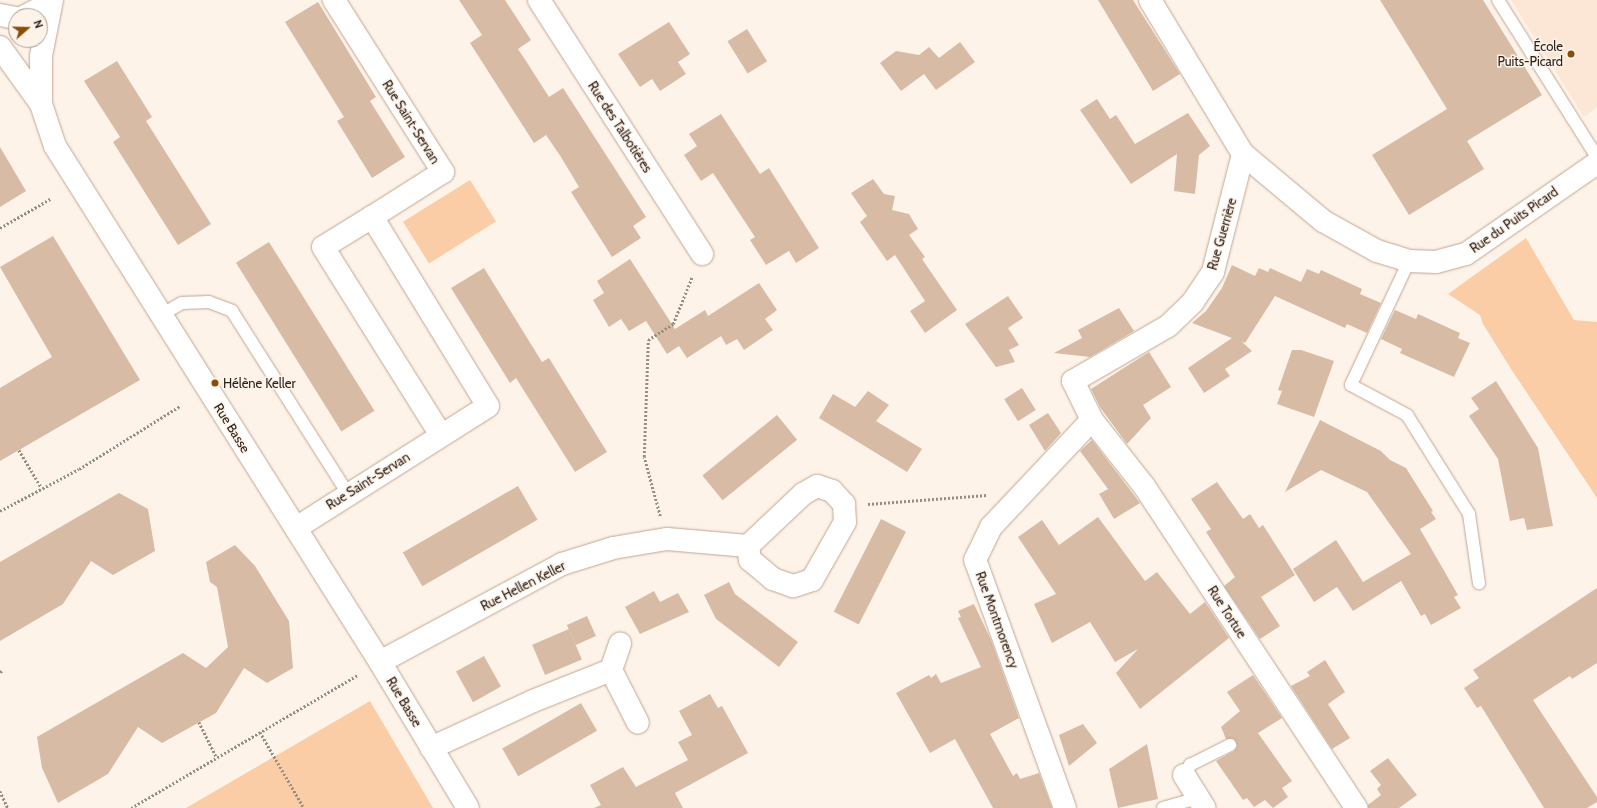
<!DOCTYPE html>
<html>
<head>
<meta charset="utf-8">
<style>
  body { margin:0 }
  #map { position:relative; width:1597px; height:808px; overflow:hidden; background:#fef3e9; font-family:Cabin,sans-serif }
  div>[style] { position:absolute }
  .built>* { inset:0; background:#fce6d5 }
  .green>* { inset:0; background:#facda6; transform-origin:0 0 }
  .building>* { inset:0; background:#d7bba4; transform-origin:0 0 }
  .path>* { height:2.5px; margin-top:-1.25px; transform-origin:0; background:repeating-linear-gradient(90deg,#988d84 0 2px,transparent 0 4px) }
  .roads { filter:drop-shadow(0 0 1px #c1a690) drop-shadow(0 0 1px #c1a690) }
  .service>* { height:12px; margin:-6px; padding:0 6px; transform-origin:6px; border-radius:6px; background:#fff }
  .minor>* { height:22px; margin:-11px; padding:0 11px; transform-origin:11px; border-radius:11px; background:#fff }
  .dots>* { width:11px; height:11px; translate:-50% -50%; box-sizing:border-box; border:2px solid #fef3e9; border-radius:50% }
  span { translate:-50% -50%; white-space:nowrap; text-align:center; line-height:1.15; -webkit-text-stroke:3px #fef3e9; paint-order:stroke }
  .poi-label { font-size:13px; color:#2d221a }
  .right { translate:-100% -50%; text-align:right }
  .left { translate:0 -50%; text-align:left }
  .street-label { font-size:13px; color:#2d221a }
  .north { position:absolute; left:8px; top:8px; width:40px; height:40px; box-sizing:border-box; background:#fef3e9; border:1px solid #aa9f96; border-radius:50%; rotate:70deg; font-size:11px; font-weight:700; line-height:16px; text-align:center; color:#2d221a }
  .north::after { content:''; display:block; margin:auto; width:14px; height:18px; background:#894f08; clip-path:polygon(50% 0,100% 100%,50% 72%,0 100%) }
</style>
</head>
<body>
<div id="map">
  <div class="built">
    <div style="clip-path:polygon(1511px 0,1597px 0,1597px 107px,1584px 117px)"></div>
  </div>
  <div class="green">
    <div style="left:470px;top:180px;width:49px;height:79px;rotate:58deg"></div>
    <div style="clip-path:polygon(1526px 238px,1574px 320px,1597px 322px,1597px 498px,1511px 369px,1483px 324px,1480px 315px,1448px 294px)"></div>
    <div style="clip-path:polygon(370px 701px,433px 808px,186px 808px)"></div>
  </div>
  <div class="building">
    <div style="clip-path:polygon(459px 0,505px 0,531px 40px,518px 49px,526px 61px,549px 97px,563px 88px,646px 217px,633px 226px,641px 238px,612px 257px,571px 192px,579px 187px,561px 157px,546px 135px,534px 143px,470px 43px,482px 35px)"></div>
    <div style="clip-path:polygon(1098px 0,1133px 0,1180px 74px,1153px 91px)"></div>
    <div style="clip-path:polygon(1380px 0,1483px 0,1542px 95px,1467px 141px,1484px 169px,1409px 215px,1372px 155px,1447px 109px)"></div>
    <div style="clip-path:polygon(318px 2px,376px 97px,370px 101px,405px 157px,372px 178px,337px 121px,344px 117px,285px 22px)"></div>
    <div style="clip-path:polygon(669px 22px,690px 54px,678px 62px,686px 74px,660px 91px,652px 79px,640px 87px,618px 54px)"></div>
    <div style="left:747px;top:29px;width:38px;height:23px;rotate:58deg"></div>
    <div style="clip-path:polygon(960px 42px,975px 62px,936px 90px,924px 74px,901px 91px,880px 63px,896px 51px,919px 55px,929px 47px,939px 58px)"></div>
    <div style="clip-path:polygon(117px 61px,152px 117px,146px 121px,211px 224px,178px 245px,113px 142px,120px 137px,84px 81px)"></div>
    <div style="clip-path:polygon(1097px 99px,1110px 119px,1116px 115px,1135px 144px,1188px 113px,1210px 146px,1199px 155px,1195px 194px,1174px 191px,1177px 154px,1131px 184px,1080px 110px)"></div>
    <div style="clip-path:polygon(721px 114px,760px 174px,769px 168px,819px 248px,796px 263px,789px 251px,766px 265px,750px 240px,755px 237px,713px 173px,701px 181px,684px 155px,697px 146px,689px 134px)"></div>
    <div style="clip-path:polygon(0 147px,26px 191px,0 207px)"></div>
    <div style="clip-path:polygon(873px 179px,884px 194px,895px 196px,892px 210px,909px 214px,918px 229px,909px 235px,925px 257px,922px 259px,957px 310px,925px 333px,910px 311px,925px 301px,895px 255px,887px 261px,860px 222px,867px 216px,851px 193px)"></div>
    <div style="clip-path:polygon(53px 236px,140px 380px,0 461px,0 388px,52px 357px,0 267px)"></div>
    <div style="left:269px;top:242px;width:199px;height:39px;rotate:58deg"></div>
    <div style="clip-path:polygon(630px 259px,675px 329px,705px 310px,708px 316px,759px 283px,777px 310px,765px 319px,773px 330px,744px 350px,737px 339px,726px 345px,721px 336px,687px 358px,679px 346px,667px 354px,646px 321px,629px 331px,621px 319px,609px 327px,593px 300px,604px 293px,597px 281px)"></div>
    <div style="clip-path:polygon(1232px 265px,1255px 276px,1259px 268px,1268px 272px,1270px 268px,1301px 282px,1307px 269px,1319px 274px,1321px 270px,1362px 289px,1360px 294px,1381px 303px,1367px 333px,1347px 324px,1345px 328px,1275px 296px,1245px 343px,1241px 341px,1252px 351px,1225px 369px,1230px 376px,1204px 393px,1188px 368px,1232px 338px,1192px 323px,1206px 311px,1222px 288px)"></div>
    <div style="clip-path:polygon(484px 268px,542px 362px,549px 358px,607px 452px,575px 472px,516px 378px,510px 383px,451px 288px)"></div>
    <div style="clip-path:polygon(1008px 296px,1023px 318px,1008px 328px,1019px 345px,1009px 350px,1015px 362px,996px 367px,965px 324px)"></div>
    <div style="clip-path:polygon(1119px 308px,1134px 331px,1090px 357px,1054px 353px,1082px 338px,1078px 330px)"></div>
    <div style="clip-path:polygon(1395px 310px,1416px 319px,1418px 314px,1460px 333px,1458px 338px,1470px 343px,1454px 377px,1400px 353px,1402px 349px,1381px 339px)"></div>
    <div style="clip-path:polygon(1292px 350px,1301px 350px,1334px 361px,1314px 417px,1277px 404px,1282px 391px,1278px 390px)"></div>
    <div style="clip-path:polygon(1149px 352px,1171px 387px,1143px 405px,1151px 418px,1127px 444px,1100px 407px,1091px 389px)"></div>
    <div style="clip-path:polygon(1496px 381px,1538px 448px,1553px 526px,1527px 530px,1524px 518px,1510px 521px,1498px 459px,1469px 416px,1479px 409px,1471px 398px)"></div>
    <div style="left:1022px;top:388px;width:26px;height:21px;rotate:58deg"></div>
    <div style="clip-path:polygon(868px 391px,889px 405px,876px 421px,922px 449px,907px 472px,819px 418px,833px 394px,855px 407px)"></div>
    <div style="clip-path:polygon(1048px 413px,1061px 433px,1045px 451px,1029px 425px)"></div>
    <div style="left:777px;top:415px;width:32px;height:96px;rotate:51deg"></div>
    <div style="clip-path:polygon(1320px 420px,1381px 451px,1390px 460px,1406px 468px,1433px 511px,1431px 512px,1436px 519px,1420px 529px,1458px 595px,1454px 597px,1461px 608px,1431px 625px,1425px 614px,1421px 616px,1401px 581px,1353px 611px,1337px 587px,1314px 602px,1293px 569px,1336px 540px,1363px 582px,1411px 554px,1367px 492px,1321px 470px,1285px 492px)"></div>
    <div style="clip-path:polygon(1092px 440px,1140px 503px,1114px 519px,1099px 494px,1108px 489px,1080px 451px)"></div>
    <div style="clip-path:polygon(1217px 482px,1243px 519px,1250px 514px,1259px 528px,1263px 525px,1295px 575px,1261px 597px,1280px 626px,1260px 639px,1224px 586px,1235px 577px,1206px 532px,1211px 529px,1191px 499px)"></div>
    <div style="left:518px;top:486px;width:39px;height:133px;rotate:60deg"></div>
    <div style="clip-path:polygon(119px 493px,148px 509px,155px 551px,113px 575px,91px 561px,63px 604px,0 641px,0 562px)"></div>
    <div style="clip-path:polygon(1098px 517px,1145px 581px,1157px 572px,1190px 614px,1205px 602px,1229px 638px,1140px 709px,1116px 673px,1138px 649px,1115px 662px,1090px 622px,1052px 643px,1034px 604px,1056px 594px,1018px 537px,1042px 520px,1059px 545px)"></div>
    <div style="left:881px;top:519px;width:28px;height:104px;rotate:27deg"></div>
    <div style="clip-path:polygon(235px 545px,255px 566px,289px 621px,293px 668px,267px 683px,244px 668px,216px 713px,162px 743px,138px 727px,108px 774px,58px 803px,42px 768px,37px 737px,183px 653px,206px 668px,228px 647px,217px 587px,210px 582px,206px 562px)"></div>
    <div style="clip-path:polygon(729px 582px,735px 594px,798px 642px,779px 667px,716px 619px,704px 595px)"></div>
    <div style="clip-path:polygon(1597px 588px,1597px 663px,1572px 679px,1570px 676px,1533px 700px,1597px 797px,1597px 802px,1587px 808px,1544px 808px,1481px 706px,1477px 708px,1464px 688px,1479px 678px,1473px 670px)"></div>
    <div style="clip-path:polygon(654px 591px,660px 602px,678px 593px,689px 612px,640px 634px,625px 607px)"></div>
    <div style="clip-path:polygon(974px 604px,991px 640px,1019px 718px,990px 734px,1013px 776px,1017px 773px,1020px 779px,1039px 773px,1052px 808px,993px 808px,955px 739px,930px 753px,896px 693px,929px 675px,931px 678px,936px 674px,941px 683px,981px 667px,958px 618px,961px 617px,958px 611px)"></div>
    <div style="left:587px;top:616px;width:22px;height:22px;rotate:66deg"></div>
    <div style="left:569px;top:629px;width:33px;height:40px;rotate:67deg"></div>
    <div style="left:484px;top:656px;width:35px;height:32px;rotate:61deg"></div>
    <div style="clip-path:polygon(1325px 660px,1345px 692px,1328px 704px,1350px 738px,1332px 749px,1291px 686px,1310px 676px,1307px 672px)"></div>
    <div style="clip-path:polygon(1253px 675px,1282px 718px,1258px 733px,1292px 781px,1282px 788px,1288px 797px,1273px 808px,1265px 800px,1254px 807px,1247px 798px,1243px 800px,1216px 761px,1234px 751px,1237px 746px,1234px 739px,1226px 739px,1221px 727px,1240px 711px,1227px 692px)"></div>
    <div style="clip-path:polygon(710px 694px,718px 708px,722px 706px,748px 753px,675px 793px,683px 808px,594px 808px,601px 805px,590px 785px,623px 767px,636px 787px,688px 760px,678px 742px,692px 735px,679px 711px)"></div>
    <div style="left:581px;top:703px;width:32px;height:91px;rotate:60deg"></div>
    <div style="clip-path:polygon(1083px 724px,1097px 743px,1069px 766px,1059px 735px)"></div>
    <div style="clip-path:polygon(1147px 744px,1158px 799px,1118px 808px,1109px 769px)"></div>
    <div style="clip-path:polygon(1388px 758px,1417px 795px,1399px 808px,1368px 808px,1368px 805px,1381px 795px,1377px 789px,1381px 785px,1370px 771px)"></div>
  </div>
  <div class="path">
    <div style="left:0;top:228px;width:58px;rotate:-30.1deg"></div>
    <div style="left:19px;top:450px;width:43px;rotate:59.3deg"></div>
    <div style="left:868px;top:504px;width:119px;rotate:-4.3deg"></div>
    <div style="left:0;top:511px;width:89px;rotate:-28deg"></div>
    <div style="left:79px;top:469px;width:119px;rotate:-32deg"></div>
    <div style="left:660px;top:516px;width:61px;rotate:-105.2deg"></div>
    <div style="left:644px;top:457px;width:117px;rotate:-88deg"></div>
    <div style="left:648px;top:340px;width:30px;rotate:-33deg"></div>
    <div style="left:673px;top:324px;width:51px;rotate:-68deg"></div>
    <div style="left:0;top:672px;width:4px;rotate:-34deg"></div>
    <div style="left:199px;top:722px;width:40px;rotate:63.4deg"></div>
    <div style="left:260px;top:732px;width:88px;rotate:59.9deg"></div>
    <div style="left:0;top:791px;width:19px;rotate:65deg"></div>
    <div style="left:131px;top:808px;width:263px;rotate:-30.4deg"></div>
  </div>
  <div class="roads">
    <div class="service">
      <div style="left:1498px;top:0;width:186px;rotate:57.8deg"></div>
      <div style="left:1409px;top:261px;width:137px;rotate:115.1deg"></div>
      <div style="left:1351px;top:385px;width:64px;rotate:28.2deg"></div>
      <div style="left:1407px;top:415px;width:117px;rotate:57.9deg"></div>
      <div style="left:1469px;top:514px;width:70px;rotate:81.8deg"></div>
      <div style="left:161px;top:315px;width:24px;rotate:-30deg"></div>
      <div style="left:182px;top:303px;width:27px;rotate:-2deg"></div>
      <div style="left:209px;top:302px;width:25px;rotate:21deg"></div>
      <div style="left:232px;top:311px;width:217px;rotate:57.6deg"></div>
      <div style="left:1186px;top:777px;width:13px;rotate:-72deg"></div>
      <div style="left:1190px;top:765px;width:45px;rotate:-26.6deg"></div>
      <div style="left:1163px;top:808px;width:37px;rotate:-16deg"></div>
    </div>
    <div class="minor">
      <div style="left:539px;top:0;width:302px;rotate:57.3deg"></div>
      <div style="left:1150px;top:0;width:180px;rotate:58.9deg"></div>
      <div style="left:1243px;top:154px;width:122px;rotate:104.3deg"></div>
      <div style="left:1213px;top:272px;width:36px;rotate:124deg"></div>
      <div style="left:1193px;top:302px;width:35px;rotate:136deg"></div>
      <div style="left:1168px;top:326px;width:110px;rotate:149.9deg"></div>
      <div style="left:1073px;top:381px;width:43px;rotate:64deg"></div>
      <div style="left:1092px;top:420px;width:84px;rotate:51.8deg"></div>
      <div style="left:1144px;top:486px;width:386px;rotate:56.6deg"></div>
      <div style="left:0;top:15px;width:16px;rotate:11deg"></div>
      <div style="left:25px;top:16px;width:27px;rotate:-27deg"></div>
      <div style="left:0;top:47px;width:70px;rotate:54.3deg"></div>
      <div style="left:41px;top:104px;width:44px;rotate:71.6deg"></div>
      <div style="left:55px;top:146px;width:610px;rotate:57.8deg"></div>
      <div style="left:380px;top:662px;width:170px;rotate:58.9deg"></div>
      <div style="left:41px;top:104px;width:48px;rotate:-90deg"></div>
      <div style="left:41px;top:56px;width:57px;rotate:-78.9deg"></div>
      <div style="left:1243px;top:154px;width:104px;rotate:39.9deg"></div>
      <div style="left:1323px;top:221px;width:62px;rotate:29.1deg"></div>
      <div style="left:1377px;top:251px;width:34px;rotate:17deg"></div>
      <div style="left:1409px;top:261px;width:27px;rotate:2deg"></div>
      <div style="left:1436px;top:262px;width:31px;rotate:-15deg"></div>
      <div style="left:1466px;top:254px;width:160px;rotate:-34.8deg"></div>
      <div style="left:372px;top:217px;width:57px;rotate:148.5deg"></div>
      <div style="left:323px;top:247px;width:222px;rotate:57.9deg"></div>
      <div style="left:296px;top:528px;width:227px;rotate:-32.4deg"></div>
      <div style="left:488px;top:406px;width:222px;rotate:-121.5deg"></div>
      <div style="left:372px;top:217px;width:84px;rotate:-32.4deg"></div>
      <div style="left:443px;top:172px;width:204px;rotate:-122.4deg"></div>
      <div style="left:380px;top:662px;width:207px;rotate:-28.3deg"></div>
      <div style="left:562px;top:564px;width:53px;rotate:-17.4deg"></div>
      <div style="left:613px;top:548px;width:55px;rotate:-9.5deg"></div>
      <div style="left:667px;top:539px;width:81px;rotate:4.9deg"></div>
      <div style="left:748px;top:546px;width:76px;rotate:-43.4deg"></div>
      <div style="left:803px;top:494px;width:16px;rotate:-30deg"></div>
      <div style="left:817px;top:486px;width:16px;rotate:18deg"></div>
      <div style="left:832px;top:491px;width:18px;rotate:47deg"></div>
      <div style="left:844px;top:504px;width:18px;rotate:87deg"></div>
      <div style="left:845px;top:522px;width:67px;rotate:119.6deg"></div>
      <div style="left:812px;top:580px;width:20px;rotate:162deg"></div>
      <div style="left:793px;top:586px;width:21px;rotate:-161deg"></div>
      <div style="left:773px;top:579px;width:30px;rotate:-140deg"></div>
      <div style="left:750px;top:560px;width:14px;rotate:-98deg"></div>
      <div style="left:611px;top:670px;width:28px;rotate:-71deg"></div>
      <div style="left:431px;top:748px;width:112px;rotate:-24.7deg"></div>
      <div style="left:533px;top:701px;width:84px;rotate:-21.7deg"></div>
      <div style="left:611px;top:670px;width:59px;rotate:63deg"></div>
      <div style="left:1184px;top:775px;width:39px;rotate:58deg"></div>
      <div style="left:1065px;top:808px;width:264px;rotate:-109.9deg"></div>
      <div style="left:975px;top:560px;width:37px;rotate:-64deg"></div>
      <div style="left:991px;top:527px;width:147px;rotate:-46.7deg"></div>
    </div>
  </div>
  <div class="dots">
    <div style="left:1571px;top:54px;background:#894f08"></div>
    <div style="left:215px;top:383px;background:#894f08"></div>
  </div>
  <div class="poi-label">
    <span class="right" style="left:1563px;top:54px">École<br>Puits-Picard</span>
    <span class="left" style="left:223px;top:383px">Hélène Keller</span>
  </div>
  <div class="street-label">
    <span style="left:411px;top:122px;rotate:58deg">Rue Saint-Servan</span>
    <span style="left:620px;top:127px;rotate:57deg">Rue des Talbotières</span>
    <span style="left:1514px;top:220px;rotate:-35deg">Rue du Puits Picard</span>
    <span style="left:1222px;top:234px;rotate:-74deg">Rue Guerrière</span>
    <span style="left:232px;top:428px;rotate:58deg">Rue Basse</span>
    <span style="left:368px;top:481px;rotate:-32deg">Rue Saint-Servan</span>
    <span style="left:523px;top:586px;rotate:-27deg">Rue Hellen Keller</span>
    <span style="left:1227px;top:612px;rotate:57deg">Rue Tortue</span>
    <span style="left:997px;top:620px;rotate:70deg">Rue Montmorency</span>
    <span style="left:404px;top:702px;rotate:59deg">Rue Basse</span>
  </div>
  <div class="north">N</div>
</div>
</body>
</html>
